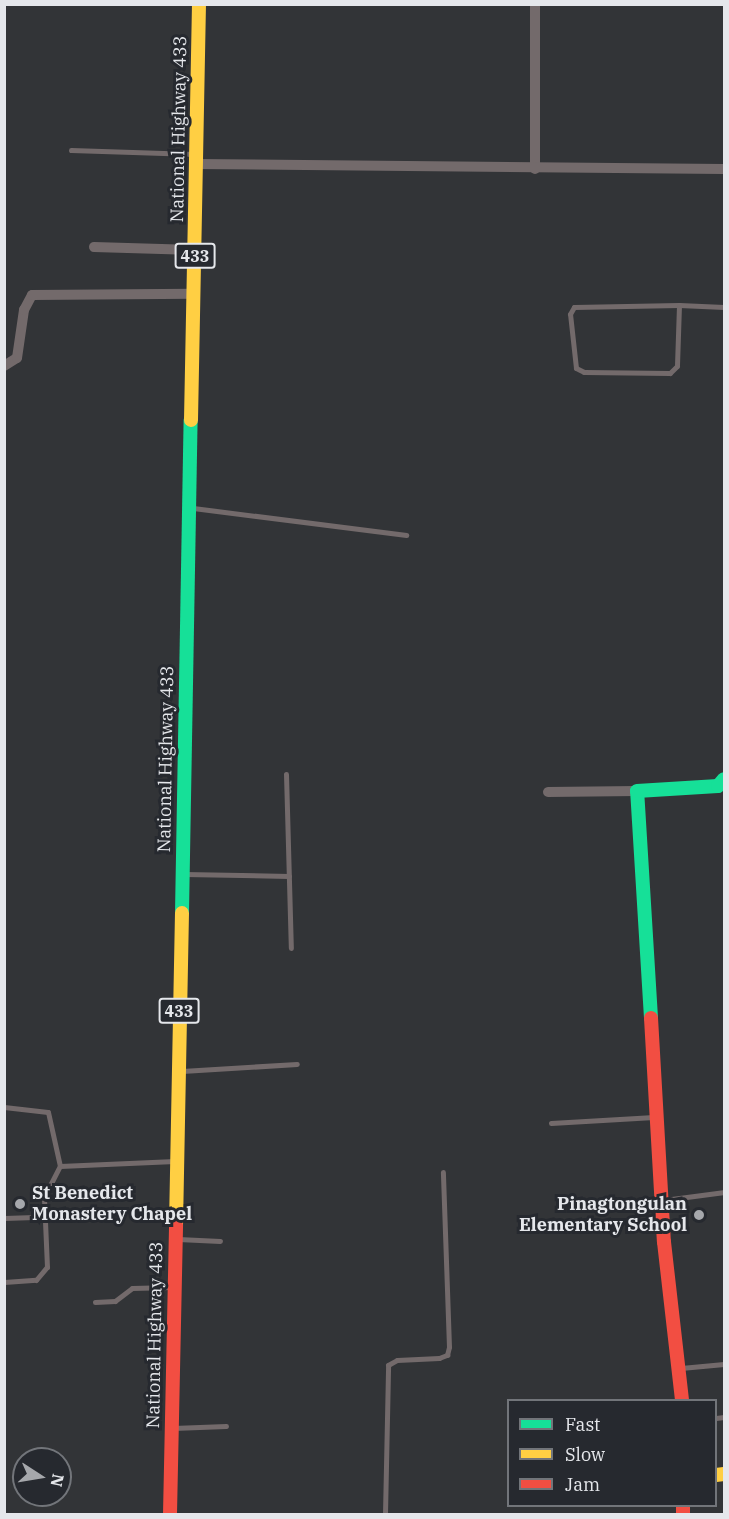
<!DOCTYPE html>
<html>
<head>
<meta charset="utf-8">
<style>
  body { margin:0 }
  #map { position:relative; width:729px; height:1519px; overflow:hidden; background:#323437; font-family:"IBM Plex Serif",serif }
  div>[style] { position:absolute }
  .lane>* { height:5px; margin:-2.5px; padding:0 2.5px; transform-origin:2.5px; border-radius:2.5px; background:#736a6b }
  .street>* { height:10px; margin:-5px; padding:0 5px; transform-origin:5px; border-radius:5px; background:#736a6b }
  .fast>* { height:14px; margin:-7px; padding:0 7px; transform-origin:7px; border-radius:7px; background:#16e098 }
  .slow>* { height:14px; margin:-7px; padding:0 7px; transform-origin:7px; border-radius:7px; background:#ffcf43 }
  .jam>* { height:14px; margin:-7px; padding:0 7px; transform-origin:7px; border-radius:7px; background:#f24e42 }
  .dots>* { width:16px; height:16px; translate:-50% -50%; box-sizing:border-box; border:3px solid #26292f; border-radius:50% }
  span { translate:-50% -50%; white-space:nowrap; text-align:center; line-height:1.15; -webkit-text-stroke:6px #26292f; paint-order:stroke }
  .shield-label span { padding:2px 4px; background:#26292f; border:2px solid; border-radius:4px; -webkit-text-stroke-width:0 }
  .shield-label { font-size:16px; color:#e5e7eb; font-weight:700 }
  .street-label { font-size:18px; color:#e5e7eb }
  .poi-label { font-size:18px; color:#e5e7eb; font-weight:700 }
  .left { translate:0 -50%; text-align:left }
  .right { translate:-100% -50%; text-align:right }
  .frame { position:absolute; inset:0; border:6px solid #e5e7eb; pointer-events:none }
  .legend { position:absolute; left:507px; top:1399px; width:210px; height:108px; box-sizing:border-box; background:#26292f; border:2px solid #72757a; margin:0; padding:8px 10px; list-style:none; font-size:18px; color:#e5e7eb }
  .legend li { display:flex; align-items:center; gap:12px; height:30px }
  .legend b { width:30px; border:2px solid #72757a }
  .north { position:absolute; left:12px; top:1447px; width:60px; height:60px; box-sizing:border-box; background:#26292f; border:2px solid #72757a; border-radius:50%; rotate:102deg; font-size:16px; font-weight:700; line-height:24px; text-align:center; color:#e5e7eb }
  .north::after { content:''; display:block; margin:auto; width:21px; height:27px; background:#a6a8ac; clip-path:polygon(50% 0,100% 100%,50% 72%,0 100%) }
</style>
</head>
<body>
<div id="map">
  <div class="lane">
    <div style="left:71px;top:150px;width:123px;rotate:1.9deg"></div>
    <div style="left:679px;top:305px;width:61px;rotate:91.9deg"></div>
    <div style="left:677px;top:366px;width:10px;rotate:135deg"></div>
    <div style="left:670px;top:373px;width:86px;rotate:-179.3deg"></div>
    <div style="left:584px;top:372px;width:9px;rotate:-153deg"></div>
    <div style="left:576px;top:368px;width:54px;rotate:-96.3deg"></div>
    <div style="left:570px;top:314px;width:8px;rotate:-60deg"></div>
    <div style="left:574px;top:307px;width:105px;rotate:-1.1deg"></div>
    <div style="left:679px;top:305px;width:45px;rotate:2.5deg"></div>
    <div style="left:193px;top:508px;width:215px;rotate:7.2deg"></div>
    <div style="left:286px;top:774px;width:174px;rotate:88.4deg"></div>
    <div style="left:184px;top:874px;width:105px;rotate:1.1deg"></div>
    <div style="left:182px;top:1071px;width:115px;rotate:-3.5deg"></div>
    <div style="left:4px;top:1107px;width:44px;rotate:6.5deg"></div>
    <div style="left:48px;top:1112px;width:55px;rotate:77.5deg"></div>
    <div style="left:551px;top:1123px;width:103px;rotate:-3.3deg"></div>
    <div style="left:664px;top:1200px;width:61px;rotate:-7.6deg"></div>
    <div style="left:4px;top:1218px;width:38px;rotate:-2deg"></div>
    <div style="left:178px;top:1239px;width:42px;rotate:2.7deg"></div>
    <div style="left:4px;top:1282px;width:32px;rotate:-4deg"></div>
    <div style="left:36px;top:1280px;width:17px;rotate:-50deg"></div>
    <div style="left:47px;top:1267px;width:70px;rotate:-92.5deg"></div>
    <div style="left:44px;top:1197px;width:35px;rotate:-63deg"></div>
    <div style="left:60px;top:1166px;width:115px;rotate:-2.5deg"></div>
    <div style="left:95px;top:1302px;width:20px;rotate:-3deg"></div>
    <div style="left:115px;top:1301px;width:21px;rotate:-37deg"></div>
    <div style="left:132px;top:1288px;width:40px;rotate:-1.4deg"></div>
    <div style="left:681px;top:1368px;width:43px;rotate:-5.3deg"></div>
    <div style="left:716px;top:1418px;width:8px;rotate:-7deg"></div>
    <div style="left:173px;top:1428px;width:53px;rotate:-2.2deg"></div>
    <div style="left:385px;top:1514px;width:149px;rotate:-88.8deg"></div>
    <div style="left:388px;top:1365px;width:10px;rotate:-29deg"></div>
    <div style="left:397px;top:1360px;width:42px;rotate:-2.7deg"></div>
    <div style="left:439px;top:1358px;width:9px;rotate:-21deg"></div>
    <div style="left:447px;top:1355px;width:8px;rotate:-76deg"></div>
    <div style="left:449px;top:1347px;width:175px;rotate:-92deg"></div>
  </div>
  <div class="street">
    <div style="left:535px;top:4px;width:165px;rotate:90deg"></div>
    <div style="left:195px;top:164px;width:529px;rotate:0.54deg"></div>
    <div style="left:94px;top:247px;width:101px;rotate:1.7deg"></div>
    <div style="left:4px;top:366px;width:15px;rotate:-32deg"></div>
    <div style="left:17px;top:358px;width:49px;rotate:-81.7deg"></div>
    <div style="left:24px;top:310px;width:17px;rotate:-62deg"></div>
    <div style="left:32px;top:295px;width:162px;rotate:-0.4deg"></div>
    <div style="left:548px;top:792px;width:89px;rotate:-0.6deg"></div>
  </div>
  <div class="fast">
    <div style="left:182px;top:913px;width:493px;rotate:-89deg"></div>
    <div style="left:651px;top:1018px;width:227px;rotate:-93.5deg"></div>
    <div style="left:637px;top:791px;width:81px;rotate:-3.5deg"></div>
    <div style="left:718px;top:786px;width:9px;rotate:-49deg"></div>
  </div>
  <div class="slow">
    <div style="left:191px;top:420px;width:416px;rotate:-88.9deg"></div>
    <div style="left:176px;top:1225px;width:312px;rotate:-88.9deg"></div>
    <div style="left:716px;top:1475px;width:8px;rotate:-7deg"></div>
  </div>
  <div class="jam">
    <div style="left:651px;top:1018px;width:224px;rotate:86.7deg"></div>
    <div style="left:664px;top:1242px;width:159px;rotate:83.5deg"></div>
    <div style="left:683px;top:1506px;width:8px;rotate:90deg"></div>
    <div style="left:170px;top:1514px;width:289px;rotate:-88.8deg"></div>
  </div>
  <div class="dots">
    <div style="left:20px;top:1204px;background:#a6a8ac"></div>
    <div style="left:699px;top:1215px;background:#a6a8ac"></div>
  </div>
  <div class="shield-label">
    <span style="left:195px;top:256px">433</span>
    <span style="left:179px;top:1011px">433</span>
  </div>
  <div class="street-label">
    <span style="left:179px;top:129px;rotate:-89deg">National Highway 433</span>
    <span style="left:166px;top:759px;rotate:-89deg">National Highway 433</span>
    <span style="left:155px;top:1335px;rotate:-89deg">National Highway 433</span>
  </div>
  <div class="poi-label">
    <span class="left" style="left:32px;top:1204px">St Benedict<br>Monastery Chapel</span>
    <span class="right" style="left:687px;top:1215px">Pinagtongulan<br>Elementary School</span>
  </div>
  <div class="frame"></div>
  <ul class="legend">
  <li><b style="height:8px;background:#16e098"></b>Fast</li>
  <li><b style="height:8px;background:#ffcf43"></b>Slow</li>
  <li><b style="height:8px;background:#f24e42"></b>Jam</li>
  </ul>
  <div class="north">N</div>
</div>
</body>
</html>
